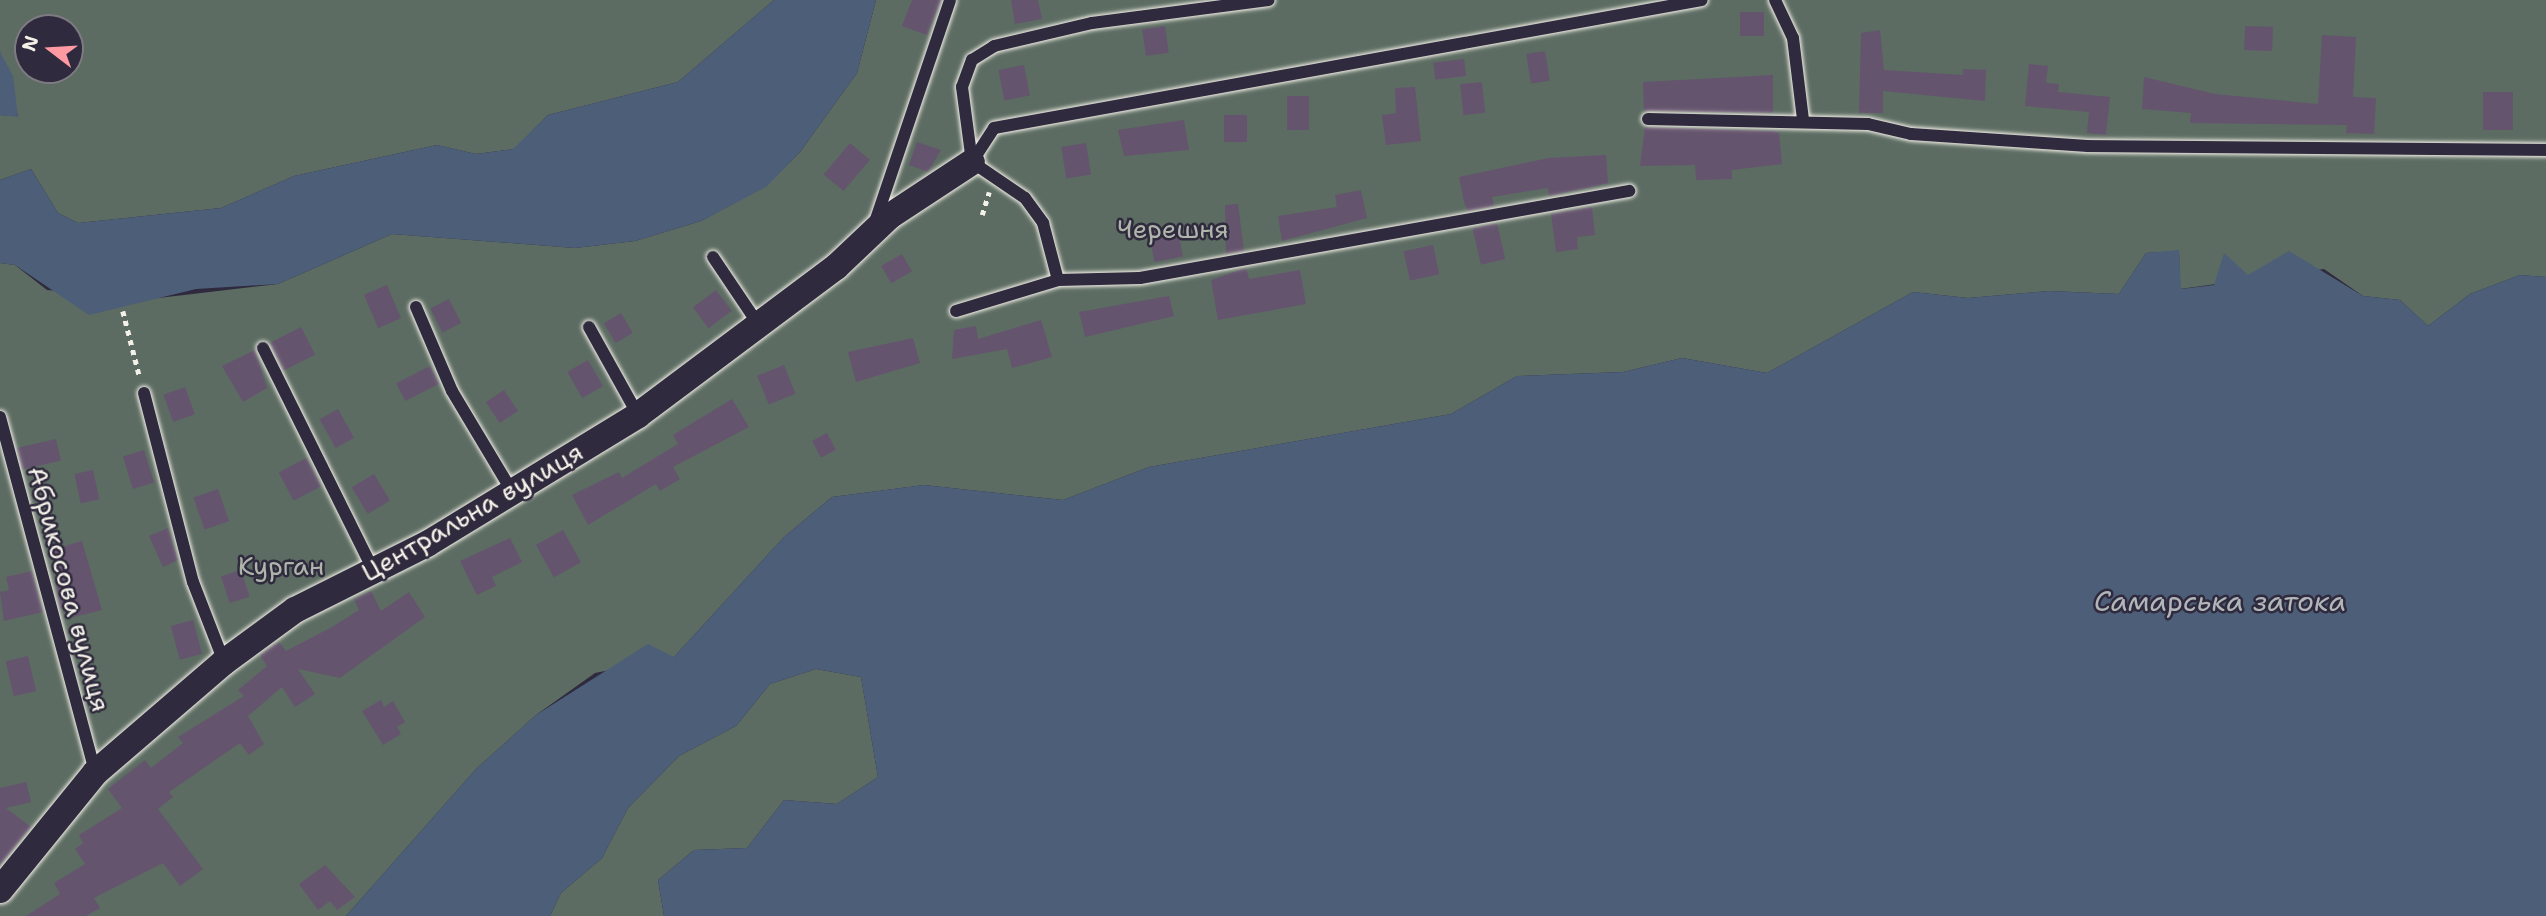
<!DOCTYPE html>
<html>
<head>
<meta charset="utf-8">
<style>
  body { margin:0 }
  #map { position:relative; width:2546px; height:916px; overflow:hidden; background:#2f2a3d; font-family:"Shantell Sans",sans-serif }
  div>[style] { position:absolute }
  .green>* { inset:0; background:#5c6c62 }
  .water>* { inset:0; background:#4d5e78 }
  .building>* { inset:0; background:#65546e; transform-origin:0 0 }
  .path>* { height:4.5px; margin-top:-2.25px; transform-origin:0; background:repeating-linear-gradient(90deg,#f4f1e8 0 5px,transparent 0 10px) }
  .roads { filter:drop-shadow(0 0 2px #f4f1e8) drop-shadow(0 0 2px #f4f1e8) }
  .lane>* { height:12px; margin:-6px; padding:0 6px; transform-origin:6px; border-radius:6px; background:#2f2a3d }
  .street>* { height:26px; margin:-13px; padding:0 13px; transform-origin:13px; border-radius:13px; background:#2f2a3d }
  span { translate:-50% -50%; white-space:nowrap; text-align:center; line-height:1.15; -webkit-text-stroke:5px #2f2a3d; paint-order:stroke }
  .park-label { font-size:26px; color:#b0b5ac }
  .street-label { font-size:26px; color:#f4f1e8 }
  .water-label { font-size:28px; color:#b1b6bb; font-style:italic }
  .north { position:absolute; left:14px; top:14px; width:70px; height:70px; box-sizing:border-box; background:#2f2a3d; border:2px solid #7e7a81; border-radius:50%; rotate:287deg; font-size:19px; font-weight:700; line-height:28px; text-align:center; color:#f4f1e8 }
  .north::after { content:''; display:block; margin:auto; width:24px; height:32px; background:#ff9aa2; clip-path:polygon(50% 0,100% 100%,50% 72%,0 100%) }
</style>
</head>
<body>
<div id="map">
  <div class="green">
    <div style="clip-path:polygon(evenodd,0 0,774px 0,678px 82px,548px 115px,514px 149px,476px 154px,437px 145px,294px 176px,221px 208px,78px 223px,58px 213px,31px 169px,0 180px,0 115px,18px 116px,0 52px,0 0,28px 28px,70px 28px,70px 70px,28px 70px,28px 28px)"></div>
    <div style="clip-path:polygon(876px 0,2546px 0,2546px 277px,2520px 275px,2470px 294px,2428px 326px,2400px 300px,2363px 296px,2324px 269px,2180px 289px,2179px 251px,2146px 253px,2119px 294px,2049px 291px,1968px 298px,1913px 292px,1767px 373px,1682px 358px,1623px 372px,1517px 376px,1451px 414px,1149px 467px,1063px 500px,924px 485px,832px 497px,784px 537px,674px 657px,595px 673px,536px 715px,476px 769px,346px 916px,0 916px,0 263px,15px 265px,47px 290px,150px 299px,278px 284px,392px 234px,575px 248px,635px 241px,701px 221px,766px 186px,800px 152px,857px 73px)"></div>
    <div style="clip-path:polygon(816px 669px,861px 677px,878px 777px,837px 804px,784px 800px,747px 848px,694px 850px,658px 880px,664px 916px,550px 916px,561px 893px,602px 858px,628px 808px,679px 756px,736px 726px,770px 684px)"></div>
  </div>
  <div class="water">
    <div style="clip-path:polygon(774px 0,876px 0,857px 73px,800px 152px,766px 187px,701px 221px,635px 241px,575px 248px,392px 234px,278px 284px,196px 289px,89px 315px,15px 265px,0 263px,0 180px,31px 169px,58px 213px,78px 223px,221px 208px,294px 176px,437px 145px,476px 154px,513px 149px,548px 115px,678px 82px)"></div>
    <div style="clip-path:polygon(0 52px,13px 76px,18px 117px,0 115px)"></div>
    <div style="clip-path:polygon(2179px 250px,2181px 289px,2214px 285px,2224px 253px,2248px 275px,2289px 251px,2363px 296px,2400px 300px,2428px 326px,2470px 294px,2520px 275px,2546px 277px,2546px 916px,664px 916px,658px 880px,694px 850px,747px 848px,784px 800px,837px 804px,878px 777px,861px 677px,816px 669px,770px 684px,736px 726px,679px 756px,628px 808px,602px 858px,561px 893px,550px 916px,346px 916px,476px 769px,536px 715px,648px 644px,674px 657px,784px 537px,832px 497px,924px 485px,1063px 500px,1149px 467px,1451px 414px,1517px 376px,1623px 372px,1682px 358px,1767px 373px,1913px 292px,1968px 298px,2049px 291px,2119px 294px,2146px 253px)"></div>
  </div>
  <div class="building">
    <div style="clip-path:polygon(912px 0,941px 0,927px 35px,902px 26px)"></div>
    <div style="clip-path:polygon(1011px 0,1038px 0,1042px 19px,1015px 24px)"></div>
    <div style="left:1740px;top:12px;width:24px;height:24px"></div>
    <div style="left:1165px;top:26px;width:27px;height:23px;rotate:82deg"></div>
    <div style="left:2245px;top:26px;width:28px;height:24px;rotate:2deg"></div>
    <div style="clip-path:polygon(1880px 30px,1884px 70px,1963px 75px,1963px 69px,1986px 70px,1985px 101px,1883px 91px,1883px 113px,1859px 113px,1861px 33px)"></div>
    <div style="clip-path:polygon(2322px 35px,2356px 37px,2353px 97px,2376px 98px,2374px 134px,2346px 133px,2347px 125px,2190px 123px,2191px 113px,2142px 109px,2144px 77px,2215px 94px,2318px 104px)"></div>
    <div style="left:1545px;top:51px;width:30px;height:19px;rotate:81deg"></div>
    <div style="left:1464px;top:59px;width:17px;height:31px;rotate:83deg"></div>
    <div style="clip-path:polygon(2029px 64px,2048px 66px,2046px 83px,2059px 84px,2058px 92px,2110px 97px,2106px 135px,2087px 133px,2089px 112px,2025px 106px)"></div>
    <div style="left:1024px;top:65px;width:31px;height:26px;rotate:79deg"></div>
    <div style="clip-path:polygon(1773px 75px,1773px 113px,1644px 111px,1643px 82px)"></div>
    <div style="left:1482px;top:82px;width:31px;height:22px;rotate:84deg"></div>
    <div style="clip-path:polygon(1415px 87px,1421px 141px,1386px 145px,1382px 115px,1396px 113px,1395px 88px)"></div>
    <div style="left:2483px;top:92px;width:30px;height:38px"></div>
    <div style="left:1287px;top:96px;width:22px;height:34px"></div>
    <div style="left:1224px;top:115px;width:23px;height:27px"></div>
    <div style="clip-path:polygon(1184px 120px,1189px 150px,1124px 156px,1118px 130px)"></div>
    <div style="clip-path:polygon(1645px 127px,1773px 131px,1779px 133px,1782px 164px,1732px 170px,1732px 179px,1696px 180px,1695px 165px,1640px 166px)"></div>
    <div style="clip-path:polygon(917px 142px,941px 150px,928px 172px,909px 165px)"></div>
    <div style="left:850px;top:143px;width:26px;height:41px;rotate:40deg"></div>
    <div style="left:1086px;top:143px;width:32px;height:25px;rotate:81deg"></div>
    <div style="clip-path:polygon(1606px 155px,1608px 183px,1549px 196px,1548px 188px,1492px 197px,1494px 206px,1468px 211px,1464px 202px,1459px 177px,1549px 158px)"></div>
    <div style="clip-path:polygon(1361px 190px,1367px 218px,1282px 241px,1278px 216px,1337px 207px,1335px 195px)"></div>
    <div style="clip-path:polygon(1238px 204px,1244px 251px,1226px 254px,1225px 205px)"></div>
    <div style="clip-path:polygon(1592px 207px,1595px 235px,1577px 237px,1578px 249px,1556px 252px,1551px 214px)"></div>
    <div style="left:1497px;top:223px;width:37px;height:25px;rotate:77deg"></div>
    <div style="left:1177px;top:226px;width:31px;height:29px;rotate:79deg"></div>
    <div style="left:1433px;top:245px;width:30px;height:30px;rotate:78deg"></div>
    <div style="left:902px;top:254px;width:20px;height:24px;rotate:60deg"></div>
    <div style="clip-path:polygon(1246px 268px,1249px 279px,1300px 270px,1306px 304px,1218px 320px,1211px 280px)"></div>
    <div style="left:387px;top:285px;width:36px;height:25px;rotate:67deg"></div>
    <div style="left:716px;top:290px;width:26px;height:29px;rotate:53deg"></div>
    <div style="clip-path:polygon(1169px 296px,1174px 316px,1085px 337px,1079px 312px)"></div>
    <div style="left:449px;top:299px;width:27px;height:21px;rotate:63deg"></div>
    <div style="left:621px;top:313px;width:23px;height:20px;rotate:59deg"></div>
    <div style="clip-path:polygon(1041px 320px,1052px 357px,1012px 368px,1007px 349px,952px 359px,954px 330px,976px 326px,978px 339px)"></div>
    <div style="left:301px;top:327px;width:31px;height:35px;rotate:63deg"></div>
    <div style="clip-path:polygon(913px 338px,920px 363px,856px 382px,848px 352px)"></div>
    <div style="clip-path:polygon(255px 350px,267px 388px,243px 402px,222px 366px)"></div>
    <div style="left:588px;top:360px;width:30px;height:24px;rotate:60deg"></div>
    <div style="left:784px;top:365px;width:31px;height:29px;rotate:68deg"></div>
    <div style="left:430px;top:366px;width:20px;height:38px;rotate:63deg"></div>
    <div style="left:185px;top:387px;width:29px;height:23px;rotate:70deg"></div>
    <div style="left:504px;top:390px;width:25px;height:22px;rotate:56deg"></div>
    <div style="clip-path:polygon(732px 399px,749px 427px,673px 467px,680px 479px,660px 491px,656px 484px,588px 525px,572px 495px,619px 472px,622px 478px,678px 444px,673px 435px)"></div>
    <div style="left:338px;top:409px;width:33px;height:21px;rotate:61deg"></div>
    <div style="left:827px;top:433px;width:19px;height:17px;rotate:62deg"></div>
    <div style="left:56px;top:439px;width:22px;height:40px;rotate:77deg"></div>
    <div style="left:144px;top:450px;width:34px;height:22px;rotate:73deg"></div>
    <div style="left:306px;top:458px;width:32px;height:31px;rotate:62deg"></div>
    <div style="left:93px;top:470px;width:30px;height:19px;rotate:78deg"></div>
    <div style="left:374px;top:474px;width:31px;height:26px;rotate:59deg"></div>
    <div style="left:218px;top:489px;width:34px;height:26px;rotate:71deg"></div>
    <div style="clip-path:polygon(168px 528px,178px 560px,163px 567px,149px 536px)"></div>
    <div style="left:563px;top:530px;width:37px;height:31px;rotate:61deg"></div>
    <div style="clip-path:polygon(510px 538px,522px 562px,492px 577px,496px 586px,477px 595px,460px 561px)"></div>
    <div style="clip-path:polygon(82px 541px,102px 610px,70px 618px,67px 607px,60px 609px,51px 550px)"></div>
    <div style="left:241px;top:570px;width:28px;height:21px;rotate:72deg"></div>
    <div style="clip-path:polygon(32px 571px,43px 612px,4px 621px,0 592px,9px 590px,6px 577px)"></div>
    <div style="clip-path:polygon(371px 591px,381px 611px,409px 592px,425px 617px,340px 678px,298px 669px,315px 694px,295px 707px,282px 687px,248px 716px,264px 744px,249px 755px,240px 743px,169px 792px,173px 797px,158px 809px,203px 869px,180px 886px,163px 863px,94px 898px,100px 908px,86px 916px,26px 916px,60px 894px,54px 883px,85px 864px,75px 849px,83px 843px,79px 835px,122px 808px,108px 789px,145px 760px,151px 768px,183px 743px,178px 737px,244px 696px,238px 690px,267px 666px,260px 655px,279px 642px,286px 651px,332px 627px,359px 610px,354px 599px)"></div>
    <div style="left:193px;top:620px;width:35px;height:23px;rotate:75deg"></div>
    <div style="left:28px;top:656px;width:36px;height:23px;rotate:77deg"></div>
    <div style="clip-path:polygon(381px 700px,384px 707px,393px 701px,405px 722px,397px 727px,401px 734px,383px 745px,362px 711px)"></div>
    <div style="clip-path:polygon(26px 782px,31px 802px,6px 808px,31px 827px,0 865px,0 788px)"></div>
    <div style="clip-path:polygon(325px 865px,355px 897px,337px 910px,330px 901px,318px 910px,299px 884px)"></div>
  </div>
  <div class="path">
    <div style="left:982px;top:215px;width:24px;rotate:-73deg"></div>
    <div style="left:123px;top:311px;width:69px;rotate:75.8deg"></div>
  </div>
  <div class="roads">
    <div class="lane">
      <div style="left:1775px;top:0;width:42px;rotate:64.7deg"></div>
      <div style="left:1793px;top:38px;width:83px;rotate:83deg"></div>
      <div style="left:1648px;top:119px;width:220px;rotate:1.3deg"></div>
      <div style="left:1868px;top:124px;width:44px;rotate:13.1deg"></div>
      <div style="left:1911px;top:134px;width:177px;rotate:3.9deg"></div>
      <div style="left:2088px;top:146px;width:458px;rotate:0.5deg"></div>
      <div style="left:972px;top:162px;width:40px;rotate:-57.1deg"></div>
      <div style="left:994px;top:128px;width:719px;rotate:-10.25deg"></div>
      <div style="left:972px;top:162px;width:76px;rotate:-97.6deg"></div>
      <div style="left:962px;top:87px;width:29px;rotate:-70deg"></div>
      <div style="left:972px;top:60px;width:26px;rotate:-32deg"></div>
      <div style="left:994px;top:46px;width:101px;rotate:-13.2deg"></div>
      <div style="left:1092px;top:23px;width:178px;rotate:-7.4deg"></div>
      <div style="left:972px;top:162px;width:64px;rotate:34.2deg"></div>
      <div style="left:1025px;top:198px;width:31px;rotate:54deg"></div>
      <div style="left:1043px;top:223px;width:59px;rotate:75.3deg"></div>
      <div style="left:875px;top:222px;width:234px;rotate:-71.3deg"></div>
      <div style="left:713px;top:257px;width:81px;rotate:56.1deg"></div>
      <div style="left:416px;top:307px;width:91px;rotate:66.8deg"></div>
      <div style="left:452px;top:391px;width:119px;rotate:59.1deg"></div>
      <div style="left:956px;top:311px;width:107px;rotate:-16.9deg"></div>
      <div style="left:1058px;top:280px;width:82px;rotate:-1.4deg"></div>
      <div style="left:1140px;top:278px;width:497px;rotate:-10.1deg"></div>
      <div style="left:589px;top:327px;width:101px;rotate:60.9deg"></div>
      <div style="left:263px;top:348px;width:248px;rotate:63.6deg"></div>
      <div style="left:144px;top:393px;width:195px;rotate:75.5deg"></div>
      <div style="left:193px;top:582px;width:86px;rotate:68.8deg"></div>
      <div style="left:0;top:417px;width:367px;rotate:75deg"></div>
    </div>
    <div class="street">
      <div style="left:0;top:890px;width:151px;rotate:-50.9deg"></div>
      <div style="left:95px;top:773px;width:170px;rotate:-40.7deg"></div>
      <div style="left:224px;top:662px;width:88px;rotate:-36.2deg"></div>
      <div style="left:295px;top:610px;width:148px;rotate:-26.6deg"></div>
      <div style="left:427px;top:544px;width:247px;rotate:-31.4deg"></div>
      <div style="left:638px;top:415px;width:247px;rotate:-36.8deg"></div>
      <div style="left:836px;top:267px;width:74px;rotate:-43.4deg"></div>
      <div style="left:890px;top:216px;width:98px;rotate:-33.4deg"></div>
    </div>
  </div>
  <div class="park-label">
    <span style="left:1173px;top:229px">Черешня</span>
    <span style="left:281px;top:566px">Курган</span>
  </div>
  <div class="street-label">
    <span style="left:472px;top:512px;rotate:-30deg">Центральна вулиця</span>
    <span style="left:69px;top:589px;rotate:75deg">Абрикосова вулиця</span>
  </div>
  <div class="water-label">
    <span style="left:2220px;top:601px">Самарська затока</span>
  </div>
  <div class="north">N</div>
</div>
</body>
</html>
